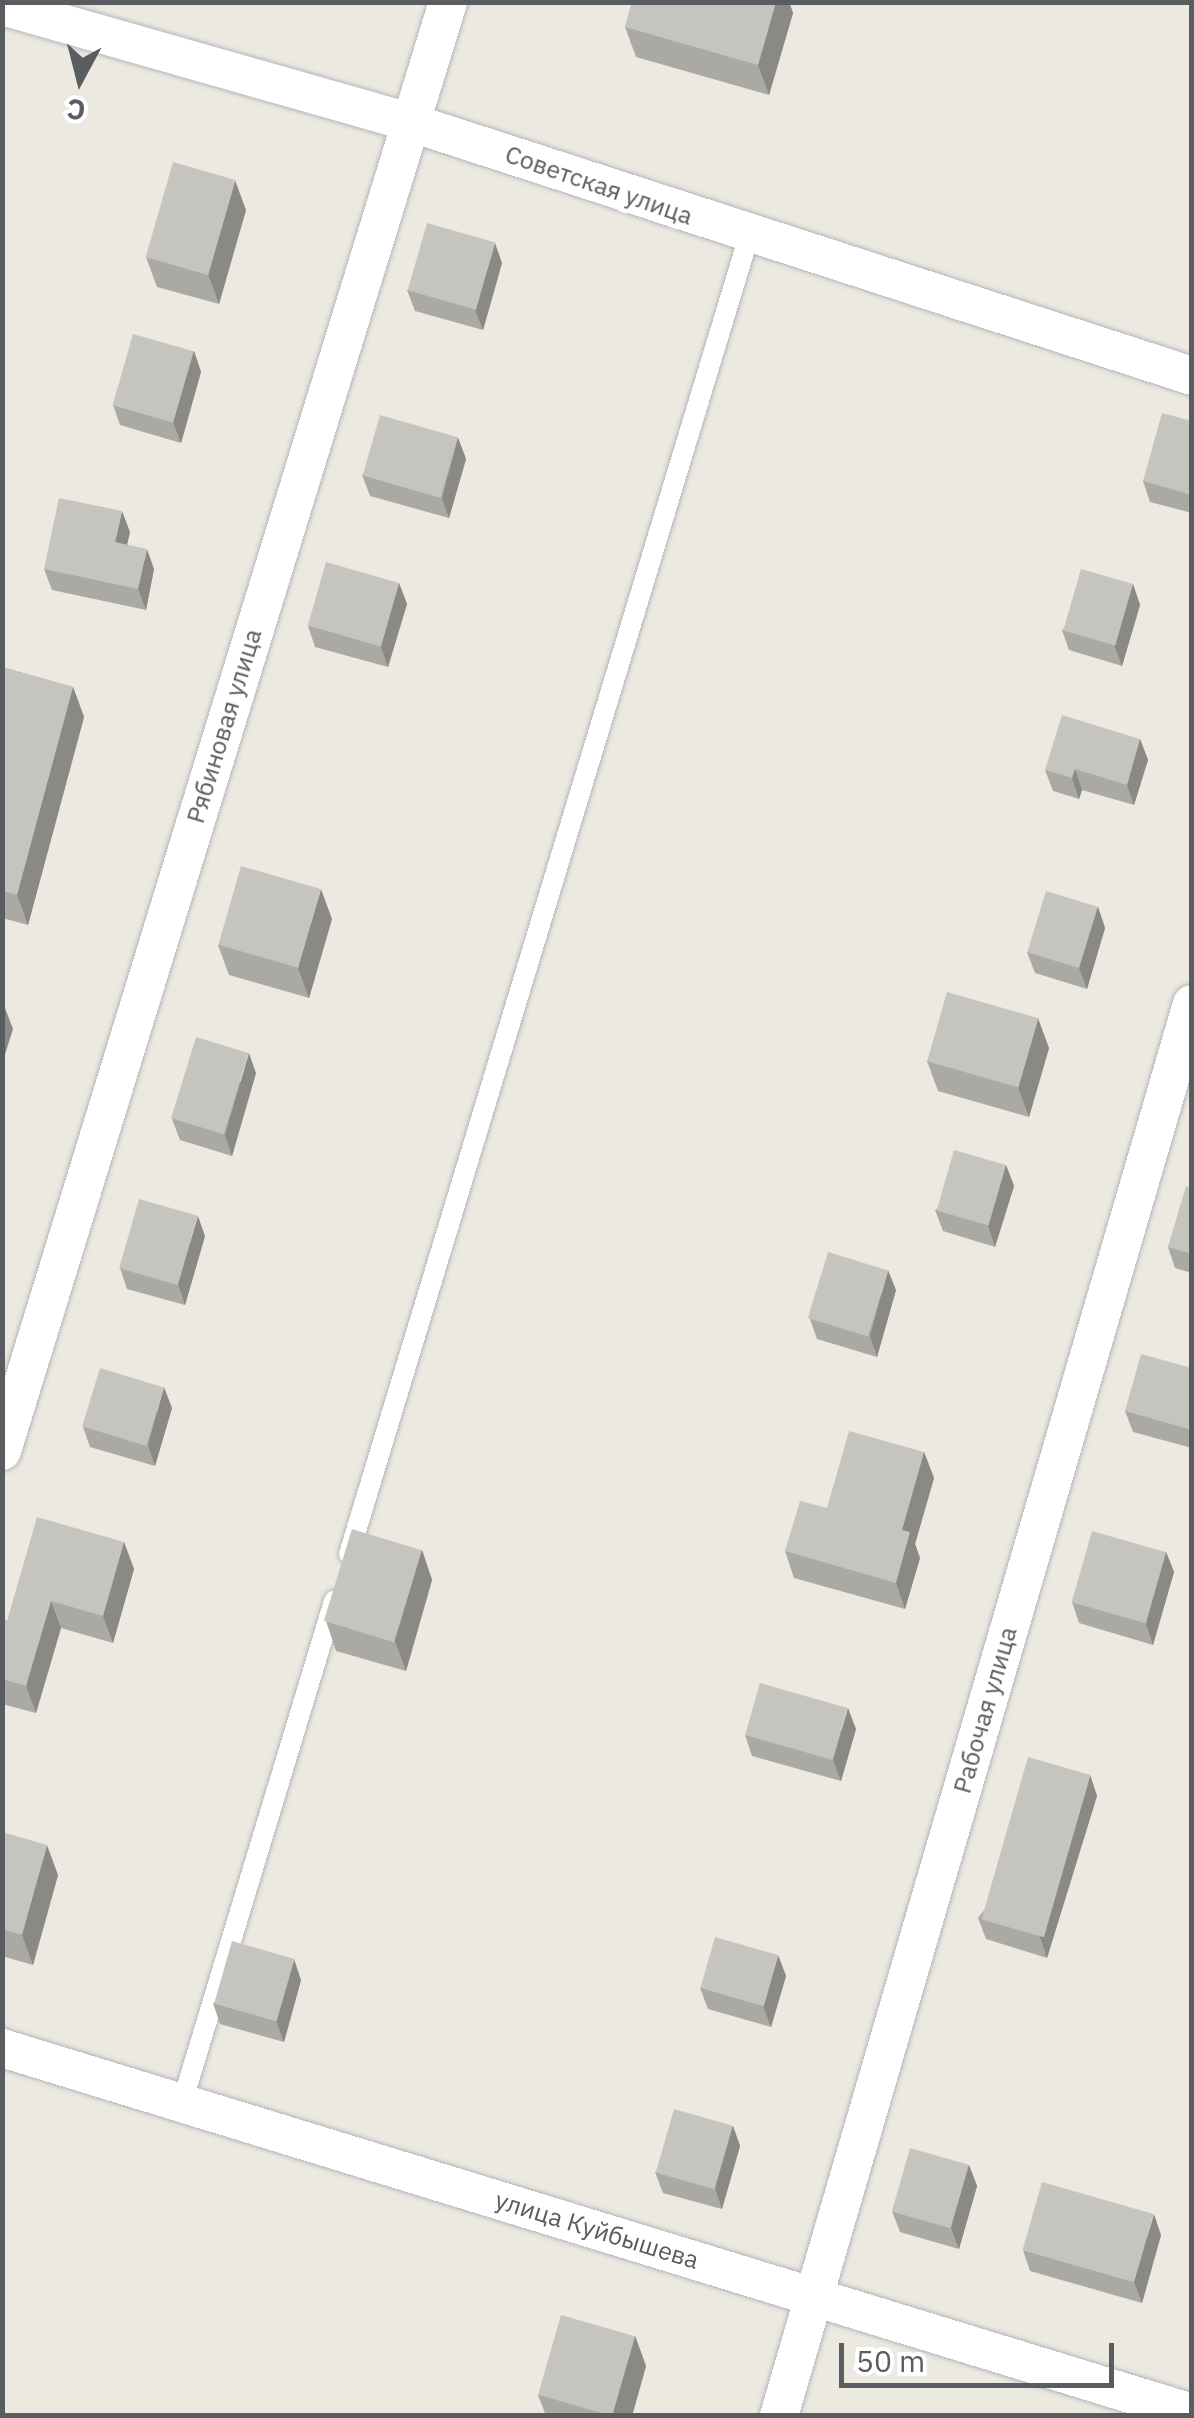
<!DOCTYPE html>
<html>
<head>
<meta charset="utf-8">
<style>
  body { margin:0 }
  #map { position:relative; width:1194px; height:2418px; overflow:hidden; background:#ece9e0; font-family:"IBM Plex Sans",sans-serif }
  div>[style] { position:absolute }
  .roads { filter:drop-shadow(0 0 2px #b3b6bb) drop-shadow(0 0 2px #b3b6bb) }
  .service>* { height:20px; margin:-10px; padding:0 10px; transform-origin:10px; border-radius:10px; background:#fff }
  .minor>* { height:38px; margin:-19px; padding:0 19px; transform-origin:19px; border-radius:19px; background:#fff }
  .wall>* { inset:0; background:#aaa9a3 }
  .shaded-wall>* { inset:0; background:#8b8985 }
  .building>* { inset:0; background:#c6c4be; transform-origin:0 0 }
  span { translate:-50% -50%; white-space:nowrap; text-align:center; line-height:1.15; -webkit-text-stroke:9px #fff; paint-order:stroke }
  .street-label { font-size:25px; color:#595c61 }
  .frame { position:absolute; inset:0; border:5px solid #595c61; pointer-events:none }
  .north { position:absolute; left:30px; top:30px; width:100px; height:100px; -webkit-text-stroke:8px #fff; paint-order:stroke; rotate:187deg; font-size:28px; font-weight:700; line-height:40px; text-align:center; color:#595c61 }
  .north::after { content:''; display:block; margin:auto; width:35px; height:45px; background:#595c61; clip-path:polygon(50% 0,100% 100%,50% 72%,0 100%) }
  .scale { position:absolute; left:839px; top:2343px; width:275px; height:45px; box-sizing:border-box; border:5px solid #595c61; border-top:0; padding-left:12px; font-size:30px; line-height:35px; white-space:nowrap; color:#595c61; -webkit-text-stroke:8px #fff; paint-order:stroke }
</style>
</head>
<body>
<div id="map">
  <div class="roads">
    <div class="service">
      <div style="left:349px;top:1554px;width:1377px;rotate:-73.12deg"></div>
      <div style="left:182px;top:2103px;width:525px;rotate:-73.15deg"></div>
    </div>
    <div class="minor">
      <div style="left:2px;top:6px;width:423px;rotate:15.9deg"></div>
      <div style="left:409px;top:122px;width:823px;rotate:17.97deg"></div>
      <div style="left:2px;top:1451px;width:1516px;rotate:-72.89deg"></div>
      <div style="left:2px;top:2048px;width:1245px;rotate:17.05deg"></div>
      <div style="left:779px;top:2416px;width:1471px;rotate:-73.7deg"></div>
    </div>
  </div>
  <div class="wall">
    <div style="clip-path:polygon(632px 2px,789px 2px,793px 13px,769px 95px,636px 57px,625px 27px)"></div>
    <div style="clip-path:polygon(246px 210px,219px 304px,157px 287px,146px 257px)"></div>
    <div style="clip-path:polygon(502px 263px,483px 330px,415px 311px,407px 290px)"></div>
    <div style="clip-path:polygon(194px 351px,201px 372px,181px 443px,120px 425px,113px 405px)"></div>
    <div style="clip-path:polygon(1192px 421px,1192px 513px,1150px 502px,1143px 481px)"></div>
    <div style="clip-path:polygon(458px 438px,466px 459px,449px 518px,370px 496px,362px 475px)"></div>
    <div style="clip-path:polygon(130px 532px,127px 544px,154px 569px,146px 610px,52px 590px,44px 569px)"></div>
    <div style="clip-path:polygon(399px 583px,407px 604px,388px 667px,315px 647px,308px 626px)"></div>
    <div style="clip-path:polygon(1133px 584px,1140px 605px,1122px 666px,1069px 650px,1062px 630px)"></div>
    <div style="clip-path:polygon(2px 667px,73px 687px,84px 717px,28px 925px,2px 918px)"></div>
    <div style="clip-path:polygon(1140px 739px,1148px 760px,1134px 805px,1082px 790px,1079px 799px,1053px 791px,1045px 770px)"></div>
    <div style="clip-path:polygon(1098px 907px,1105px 928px,1087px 989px,1035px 973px,1027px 952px)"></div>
    <div style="clip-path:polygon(332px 919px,309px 998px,229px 975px,218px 945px)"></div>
    <div style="clip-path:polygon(1049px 1048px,1029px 1117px,938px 1091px,927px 1061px)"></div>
    <div style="clip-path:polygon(256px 1073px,232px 1156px,180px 1140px,172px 1119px)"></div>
    <div style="clip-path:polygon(1006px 1165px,1014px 1186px,995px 1247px,943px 1231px,935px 1210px)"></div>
    <div style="clip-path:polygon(1192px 1188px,1192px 1273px,1175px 1268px,1168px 1247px)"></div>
    <div style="clip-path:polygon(205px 1236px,185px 1305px,127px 1289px,120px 1268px)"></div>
    <div style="clip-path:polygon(896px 1290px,877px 1357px,817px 1339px,810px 1319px)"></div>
    <div style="clip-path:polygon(1192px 1368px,1192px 1448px,1133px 1432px,1125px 1411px)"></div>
    <div style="clip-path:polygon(172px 1408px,155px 1466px,90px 1447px,83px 1427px)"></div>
    <div style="clip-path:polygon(924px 1452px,934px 1478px,915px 1544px,920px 1558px,905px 1609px,794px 1578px,785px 1551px,827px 1508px)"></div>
    <div style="clip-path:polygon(124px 1542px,134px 1569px,113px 1643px,61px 1628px,36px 1713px,2px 1704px,2px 1619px,7px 1621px)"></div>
    <div style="clip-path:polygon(422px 1550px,432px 1580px,406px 1671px,336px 1651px,326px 1621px)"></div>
    <div style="clip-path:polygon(1166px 1552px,1174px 1572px,1153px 1645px,1079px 1623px,1072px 1602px)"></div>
    <div style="clip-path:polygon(856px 1729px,841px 1781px,752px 1756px,745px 1735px)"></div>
    <div style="clip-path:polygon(1090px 1775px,1097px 1796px,1047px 1958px,986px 1939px,978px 1918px)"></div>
    <div style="clip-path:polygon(2px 1832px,58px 1875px,33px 1965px,2px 1956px)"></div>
    <div style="clip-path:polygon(778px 1955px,786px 1976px,771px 2027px,708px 2009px,700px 1988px)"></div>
    <div style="clip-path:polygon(301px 1980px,284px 2042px,220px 2024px,213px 2003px)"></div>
    <div style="clip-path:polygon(733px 2126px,740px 2146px,722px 2209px,663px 2193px,655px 2172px)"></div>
    <div style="clip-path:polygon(969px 2165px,977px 2186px,959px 2249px,900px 2232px,892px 2211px)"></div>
    <div style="clip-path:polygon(1161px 2235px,1142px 2303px,1030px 2271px,1023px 2250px)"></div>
    <div style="clip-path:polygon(635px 2336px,646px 2366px,632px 2416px,546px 2416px,538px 2395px)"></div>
  </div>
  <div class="shaded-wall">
    <div style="clip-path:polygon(776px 2px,789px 2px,793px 13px,769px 95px,758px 65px)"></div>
    <div style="clip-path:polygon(235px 180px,246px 210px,219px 304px,208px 274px)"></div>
    <div style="clip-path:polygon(495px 243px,502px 263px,483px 330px,475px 310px)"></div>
    <div style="clip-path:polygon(194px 351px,201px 372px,181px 443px,173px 422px)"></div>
    <div style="clip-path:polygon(458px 438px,466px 459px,449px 518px,442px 498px)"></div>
    <div style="clip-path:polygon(122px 511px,130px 532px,123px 562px,115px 542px)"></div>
    <div style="clip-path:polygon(147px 549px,154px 569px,146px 610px,138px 589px)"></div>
    <div style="clip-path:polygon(399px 583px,407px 604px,388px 667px,381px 647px)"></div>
    <div style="clip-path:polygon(1133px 584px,1140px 605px,1122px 666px,1114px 645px)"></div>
    <div style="clip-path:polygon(73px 687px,84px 717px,28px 925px,17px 895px)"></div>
    <div style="clip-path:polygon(1140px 739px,1148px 760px,1134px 805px,1127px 785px)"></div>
    <div style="clip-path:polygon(1075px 769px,1082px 790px,1079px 799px,1072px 778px)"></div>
    <div style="clip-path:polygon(321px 889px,332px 919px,309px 998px,298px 968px)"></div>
    <div style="clip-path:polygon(1098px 907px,1105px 928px,1087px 989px,1079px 968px)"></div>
    <div style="clip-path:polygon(5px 1008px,13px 1029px,2px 1064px,2px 1017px)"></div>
    <div style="clip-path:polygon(1038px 1018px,1049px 1048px,1029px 1117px,1018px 1087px)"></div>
    <div style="clip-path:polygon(249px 1053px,256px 1073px,232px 1156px,225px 1135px)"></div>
    <div style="clip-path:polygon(1006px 1165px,1014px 1186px,995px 1247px,988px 1226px)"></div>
    <div style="clip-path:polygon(198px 1216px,205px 1236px,185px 1305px,178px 1284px)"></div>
    <div style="clip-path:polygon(888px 1270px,896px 1290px,877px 1357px,870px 1336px)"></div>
    <div style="clip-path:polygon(164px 1387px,172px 1408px,155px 1466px,148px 1445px)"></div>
    <div style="clip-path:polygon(924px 1452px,934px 1478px,915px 1544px,920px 1558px,905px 1609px,896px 1583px,902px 1530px)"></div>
    <div style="clip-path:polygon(124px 1542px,134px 1569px,113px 1643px,103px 1616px)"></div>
    <div style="clip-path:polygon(422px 1550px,432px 1580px,406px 1671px,395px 1641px)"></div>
    <div style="clip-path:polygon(1166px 1552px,1174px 1572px,1153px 1645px,1146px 1624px)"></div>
    <div style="clip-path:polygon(51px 1601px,61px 1628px,36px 1713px,26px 1686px)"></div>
    <div style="clip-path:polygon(848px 1708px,856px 1729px,841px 1781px,833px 1760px)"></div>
    <div style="clip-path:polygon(1090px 1775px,1097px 1796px,1047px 1958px,1040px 1937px)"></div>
    <div style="clip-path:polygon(47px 1845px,58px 1875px,33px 1965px,22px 1935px)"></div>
    <div style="clip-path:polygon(778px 1955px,786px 1976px,771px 2027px,763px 2006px)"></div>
    <div style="clip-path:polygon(294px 1959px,301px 1980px,284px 2042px,276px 2021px)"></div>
    <div style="clip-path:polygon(733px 2126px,740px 2146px,722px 2209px,715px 2188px)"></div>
    <div style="clip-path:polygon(969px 2165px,977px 2186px,959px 2249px,951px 2228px)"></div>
    <div style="clip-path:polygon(1154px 2214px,1161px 2235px,1142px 2303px,1134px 2282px)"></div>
    <div style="clip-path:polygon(635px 2336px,646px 2366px,632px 2416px,612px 2416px)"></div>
  </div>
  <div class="building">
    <div style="clip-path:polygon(632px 2px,776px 2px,758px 65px,625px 27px)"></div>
    <div style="left:173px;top:162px;width:65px;height:99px;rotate:16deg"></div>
    <div style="left:427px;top:223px;width:71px;height:70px;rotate:16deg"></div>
    <div style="left:133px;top:334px;width:63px;height:74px;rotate:16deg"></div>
    <div style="clip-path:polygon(1162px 413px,1192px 421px,1192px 495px,1143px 481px)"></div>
    <div style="left:380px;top:415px;width:81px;height:63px;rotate:16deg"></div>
    <div style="clip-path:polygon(59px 498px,122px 511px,115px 542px,147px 549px,138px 589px,44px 569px)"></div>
    <div style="left:326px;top:562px;width:76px;height:66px;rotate:16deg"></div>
    <div style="left:1081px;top:569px;width:54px;height:64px;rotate:16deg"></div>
    <div style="clip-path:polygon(2px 667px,73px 687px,17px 895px,2px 891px)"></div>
    <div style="clip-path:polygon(1062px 715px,1140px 739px,1127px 785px,1075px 769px,1072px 778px,1045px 770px)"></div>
    <div style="left:241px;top:866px;width:83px;height:82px;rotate:16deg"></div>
    <div style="left:1046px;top:891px;width:54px;height:64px;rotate:17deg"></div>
    <div style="left:947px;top:992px;width:95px;height:72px;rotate:16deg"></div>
    <div style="left:196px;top:1037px;width:55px;height:85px;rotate:17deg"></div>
    <div style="left:954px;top:1150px;width:54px;height:63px;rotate:16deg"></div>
    <div style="clip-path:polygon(1186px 1186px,1192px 1188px,1192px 1254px,1168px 1247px)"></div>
    <div style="left:139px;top:1199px;width:61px;height:72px;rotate:16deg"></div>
    <div style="left:828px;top:1252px;width:63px;height:69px;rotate:17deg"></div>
    <div style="clip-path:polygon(1141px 1354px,1192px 1368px,1192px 1430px,1125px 1411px)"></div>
    <div style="left:100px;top:1368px;width:67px;height:61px;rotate:17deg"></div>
    <div style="clip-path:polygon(849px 1431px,924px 1452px,902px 1530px,910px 1532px,896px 1583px,785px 1551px,800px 1501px,827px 1508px)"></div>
    <div style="clip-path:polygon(37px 1517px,124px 1542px,103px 1616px,51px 1601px,26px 1686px,2px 1679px,2px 1619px,7px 1621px)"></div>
    <div style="left:352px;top:1529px;width:73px;height:96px;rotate:17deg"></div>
    <div style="left:1092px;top:1531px;width:77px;height:74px;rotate:16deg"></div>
    <div style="left:760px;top:1683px;width:91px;height:54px;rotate:16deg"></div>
    <div style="left:1028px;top:1757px;width:65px;height:169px;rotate:16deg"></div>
    <div style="clip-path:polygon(2px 1832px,47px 1845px,22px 1935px,2px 1929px)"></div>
    <div style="left:715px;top:1937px;width:66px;height:53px;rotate:16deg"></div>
    <div style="left:232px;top:1941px;width:65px;height:65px;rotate:16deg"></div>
    <div style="left:674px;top:2109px;width:61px;height:66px;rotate:16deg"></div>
    <div style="left:910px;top:2148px;width:61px;height:66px;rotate:16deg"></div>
    <div style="left:1042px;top:2182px;width:116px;height:71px;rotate:16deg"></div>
    <div style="left:561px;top:2315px;width:77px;height:83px;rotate:16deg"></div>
  </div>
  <div class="street-label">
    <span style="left:599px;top:185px;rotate:19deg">Советская улица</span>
    <span style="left:224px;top:726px;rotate:-73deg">Рябиновая улица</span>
    <span style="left:985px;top:1710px;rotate:-74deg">Рабочая улица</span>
    <span style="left:597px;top:2230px;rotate:17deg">улица Куйбышева</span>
  </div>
  <div class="frame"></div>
  <div class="north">С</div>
  <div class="scale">50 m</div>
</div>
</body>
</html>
